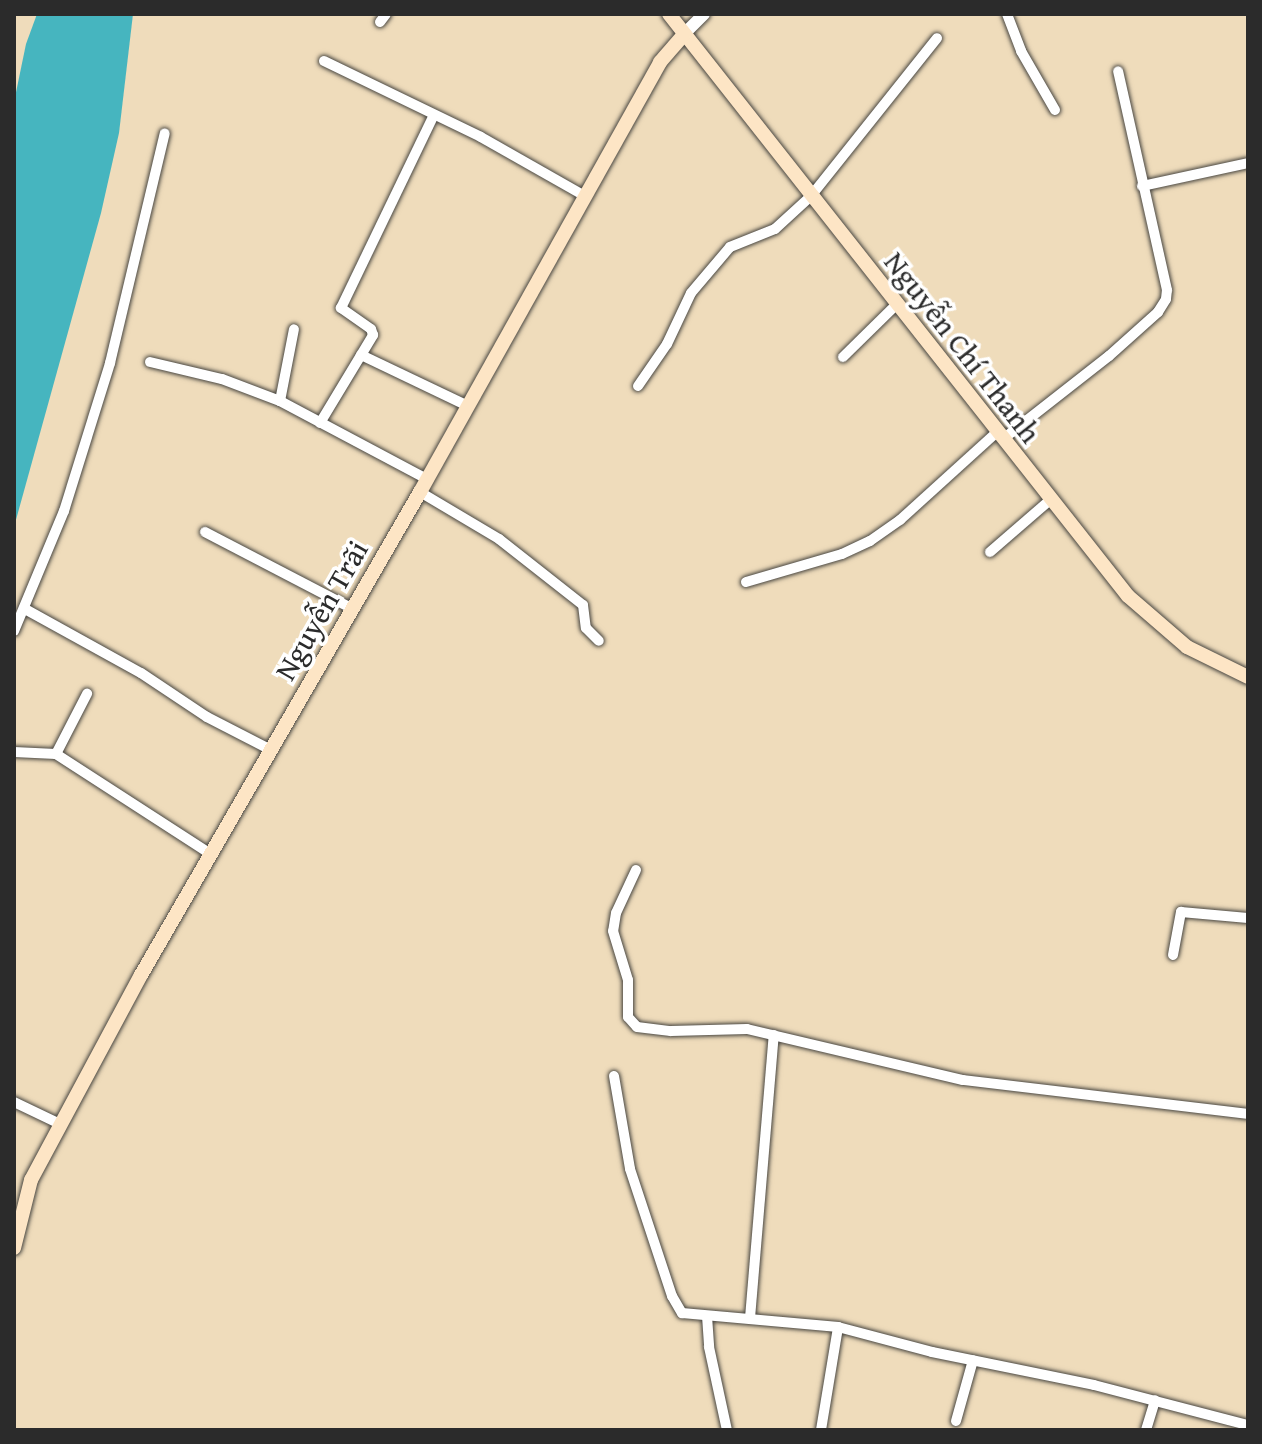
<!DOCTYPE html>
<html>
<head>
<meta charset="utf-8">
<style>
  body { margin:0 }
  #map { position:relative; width:1262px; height:1444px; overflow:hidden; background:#efdcbb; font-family:"Gentium Book Plus",serif }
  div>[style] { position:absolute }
  .water>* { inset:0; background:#46b5bf }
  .roads { filter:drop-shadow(0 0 2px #484641) drop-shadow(0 0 2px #484641) }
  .minor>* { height:10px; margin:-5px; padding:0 5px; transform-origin:5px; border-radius:5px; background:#fff }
  .tertiary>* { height:12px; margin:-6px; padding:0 6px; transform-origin:6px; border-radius:6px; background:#fff }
  .secondary>* { height:14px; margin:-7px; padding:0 7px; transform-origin:7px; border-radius:7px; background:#fde5c5 }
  span { translate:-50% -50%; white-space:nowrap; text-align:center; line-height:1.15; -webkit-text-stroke:7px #fff; paint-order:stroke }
  .street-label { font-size:30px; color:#2b2b2b }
  .frame { position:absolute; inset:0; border:16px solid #2b2b2b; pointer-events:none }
</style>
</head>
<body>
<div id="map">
  <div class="water">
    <div style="clip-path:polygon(37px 14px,133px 14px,119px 133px,101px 213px,14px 527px,14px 102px,26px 44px)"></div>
  </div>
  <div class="roads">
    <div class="minor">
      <div style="left:1007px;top:14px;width:40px;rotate:69deg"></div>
      <div style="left:1021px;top:51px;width:68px;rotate:60deg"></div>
      <div style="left:380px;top:22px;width:10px;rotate:-53deg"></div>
      <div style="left:324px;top:61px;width:174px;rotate:25.8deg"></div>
      <div style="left:481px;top:137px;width:120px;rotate:29.6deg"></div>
      <div style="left:1142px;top:186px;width:108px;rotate:-12.2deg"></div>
      <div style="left:361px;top:355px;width:119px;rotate:25.5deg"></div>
      <div style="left:843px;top:357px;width:74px;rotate:-44.5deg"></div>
      <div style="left:150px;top:362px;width:74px;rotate:13.3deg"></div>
      <div style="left:222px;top:379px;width:62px;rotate:20.8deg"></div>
      <div style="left:280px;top:401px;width:166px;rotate:28deg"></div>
      <div style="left:638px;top:386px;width:51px;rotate:-55.4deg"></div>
      <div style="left:667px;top:344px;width:56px;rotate:-64.8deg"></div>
      <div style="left:691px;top:293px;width:60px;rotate:-49.7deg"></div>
      <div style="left:730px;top:247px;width:48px;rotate:-21.8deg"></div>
      <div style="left:775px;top:229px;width:49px;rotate:-42.5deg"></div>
      <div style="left:811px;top:196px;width:202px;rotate:-51.4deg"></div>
      <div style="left:280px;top:401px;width:73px;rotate:-79deg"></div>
      <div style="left:320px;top:423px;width:103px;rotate:-58.9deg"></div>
      <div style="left:373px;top:335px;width:6px;rotate:-108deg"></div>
      <div style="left:371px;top:329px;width:37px;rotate:-145deg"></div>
      <div style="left:341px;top:308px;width:214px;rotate:-64.3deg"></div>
      <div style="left:1003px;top:439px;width:135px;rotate:-38.1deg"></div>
      <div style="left:1109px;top:356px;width:66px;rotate:-41.9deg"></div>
      <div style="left:1158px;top:312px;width:15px;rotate:-58deg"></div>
      <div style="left:1166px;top:299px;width:9px;rotate:-84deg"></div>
      <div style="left:1167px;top:290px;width:224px;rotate:-102.6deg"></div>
      <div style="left:420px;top:492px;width:92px;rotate:30.7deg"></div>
      <div style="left:499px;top:539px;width:107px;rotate:38.2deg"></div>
      <div style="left:583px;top:605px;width:23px;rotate:83deg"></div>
      <div style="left:586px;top:628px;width:18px;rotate:45deg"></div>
      <div style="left:205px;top:532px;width:165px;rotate:27.5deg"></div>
      <div style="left:990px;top:552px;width:79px;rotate:-40.9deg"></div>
      <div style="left:746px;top:582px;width:100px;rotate:-16.3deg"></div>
      <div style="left:842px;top:554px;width:31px;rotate:-25deg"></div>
      <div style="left:870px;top:541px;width:37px;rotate:-35deg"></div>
      <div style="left:900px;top:520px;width:131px;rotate:-42.2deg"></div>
      <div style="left:25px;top:609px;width:132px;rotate:28.9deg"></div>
      <div style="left:141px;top:673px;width:79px;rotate:33.7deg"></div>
      <div style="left:207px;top:717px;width:72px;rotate:27.3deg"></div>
      <div style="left:14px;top:631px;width:130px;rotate:-67.4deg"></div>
      <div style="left:64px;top:511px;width:155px;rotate:-72.7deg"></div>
      <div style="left:110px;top:363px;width:236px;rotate:-76.6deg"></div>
      <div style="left:14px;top:752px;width:42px;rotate:2.7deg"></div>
      <div style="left:56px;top:754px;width:186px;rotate:32.9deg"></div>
      <div style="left:56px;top:754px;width:68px;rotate:-62.7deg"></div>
      <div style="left:636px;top:870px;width:47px;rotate:114.9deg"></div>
      <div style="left:616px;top:913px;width:18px;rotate:99deg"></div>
      <div style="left:613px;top:931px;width:51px;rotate:73deg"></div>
      <div style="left:628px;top:980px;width:37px;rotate:90deg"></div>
      <div style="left:628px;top:1017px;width:13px;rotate:48deg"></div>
      <div style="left:637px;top:1027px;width:34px;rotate:7deg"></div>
      <div style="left:671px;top:1031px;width:76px;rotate:-1.5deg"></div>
      <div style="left:747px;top:1029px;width:222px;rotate:13.3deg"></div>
      <div style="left:963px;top:1080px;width:287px;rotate:6.8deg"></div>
      <div style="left:1173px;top:955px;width:44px;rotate:-79.5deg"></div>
      <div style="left:1181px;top:912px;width:67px;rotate:5.1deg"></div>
      <div style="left:614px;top:1076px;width:94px;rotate:80.2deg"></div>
      <div style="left:630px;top:1169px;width:134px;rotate:71.7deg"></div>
      <div style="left:672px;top:1296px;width:20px;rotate:60deg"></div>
      <div style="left:682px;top:1313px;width:157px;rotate:5.1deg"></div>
      <div style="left:838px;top:1327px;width:97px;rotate:14.9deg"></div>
      <div style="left:932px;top:1352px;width:165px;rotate:11.5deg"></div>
      <div style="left:1094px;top:1385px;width:159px;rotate:14.6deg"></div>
      <div style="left:14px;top:1102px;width:51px;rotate:25.6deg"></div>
      <div style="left:707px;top:1316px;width:31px;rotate:86deg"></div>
      <div style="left:709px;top:1347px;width:85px;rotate:77.8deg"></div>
      <div style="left:750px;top:1318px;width:284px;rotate:-85.2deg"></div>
      <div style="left:956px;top:1421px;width:63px;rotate:-74.4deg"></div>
      <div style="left:821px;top:1430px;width:104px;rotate:-80.6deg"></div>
      <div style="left:1146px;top:1430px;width:31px;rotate:-73deg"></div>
    </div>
    <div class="tertiary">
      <div style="left:684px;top:34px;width:28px;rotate:-45deg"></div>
    </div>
    <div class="secondary">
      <div style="left:669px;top:14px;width:741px;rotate:51.74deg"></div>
      <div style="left:1128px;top:596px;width:78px;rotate:40.8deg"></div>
      <div style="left:1187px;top:647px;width:68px;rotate:26.2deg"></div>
      <div style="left:14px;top:1248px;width:70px;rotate:-76deg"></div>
      <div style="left:31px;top:1180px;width:233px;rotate:-61.8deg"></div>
      <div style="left:141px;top:975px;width:558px;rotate:-59.99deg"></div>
      <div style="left:420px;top:492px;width:492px;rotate:-60.8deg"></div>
      <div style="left:660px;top:62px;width:37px;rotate:-49deg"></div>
    </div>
  </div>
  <div class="street-label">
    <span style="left:963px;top:347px;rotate:52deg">Nguyễn Chí Thanh</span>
    <span style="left:321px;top:610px;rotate:-60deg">Nguyễn Trãi</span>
  </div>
  <div class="frame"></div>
</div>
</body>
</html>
